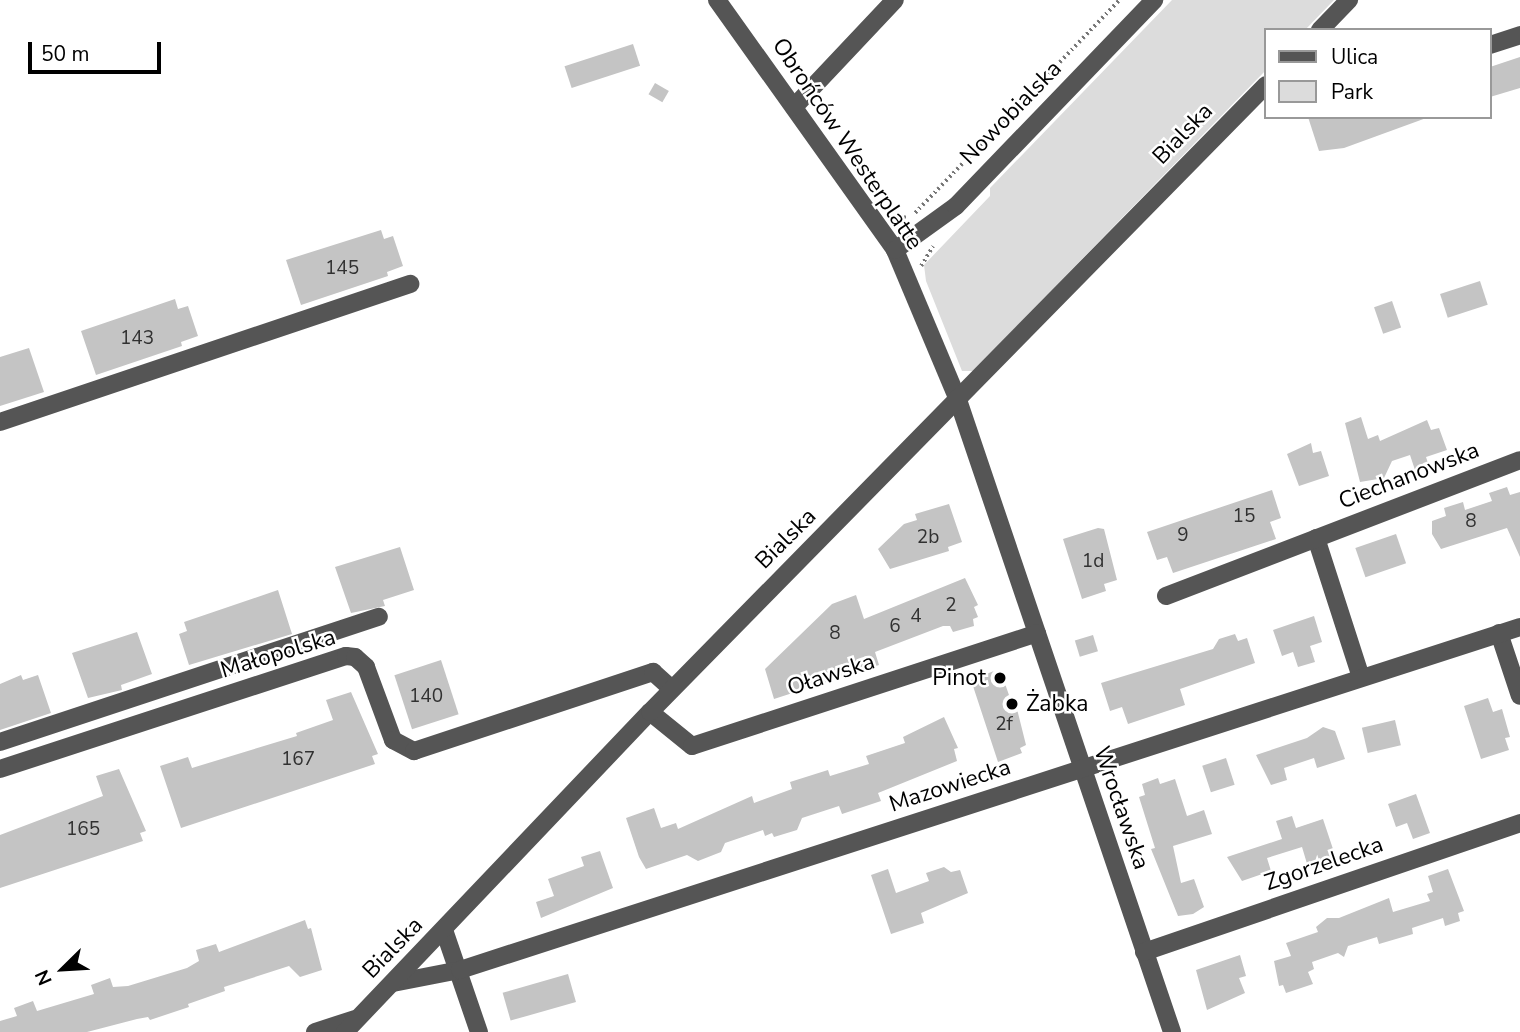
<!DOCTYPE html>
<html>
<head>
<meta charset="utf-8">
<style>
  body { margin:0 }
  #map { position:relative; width:1520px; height:1032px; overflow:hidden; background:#fff; font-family:"Nunito Sans",sans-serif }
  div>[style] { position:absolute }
  .green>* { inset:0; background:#dcdcdc }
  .building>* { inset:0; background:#c4c4c4; transform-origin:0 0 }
  .path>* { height:3.5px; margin-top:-1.75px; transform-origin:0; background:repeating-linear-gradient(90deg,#777 0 2px,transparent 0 5.5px) }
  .minor>* { height:18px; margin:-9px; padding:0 9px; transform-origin:9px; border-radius:9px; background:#555 }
  .dots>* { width:19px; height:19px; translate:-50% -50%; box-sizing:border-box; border:4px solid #fff; border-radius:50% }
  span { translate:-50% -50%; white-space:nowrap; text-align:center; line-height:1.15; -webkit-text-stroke:5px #fff; paint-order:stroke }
  .number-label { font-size:19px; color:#313131 }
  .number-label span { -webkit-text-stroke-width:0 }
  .street-label { font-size:23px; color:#000 }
  .poi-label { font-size:23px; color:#000 }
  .right { translate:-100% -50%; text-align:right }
  .left { translate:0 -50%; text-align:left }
  .legend { position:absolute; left:1264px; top:28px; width:228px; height:91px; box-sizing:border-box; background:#fff; border:2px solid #999; margin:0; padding:9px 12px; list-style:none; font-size:21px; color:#000 }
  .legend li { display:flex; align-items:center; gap:14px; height:35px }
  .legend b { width:35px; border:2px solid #999 }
  .north { position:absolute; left:28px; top:934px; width:70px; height:70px; -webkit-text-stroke:5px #fff; paint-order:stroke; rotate:246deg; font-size:19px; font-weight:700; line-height:28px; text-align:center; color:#000 }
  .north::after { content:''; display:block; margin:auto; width:24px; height:32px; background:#000; clip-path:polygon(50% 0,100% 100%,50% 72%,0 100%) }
  .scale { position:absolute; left:28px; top:42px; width:133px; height:32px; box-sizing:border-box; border:4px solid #000; border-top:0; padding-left:9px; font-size:21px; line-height:24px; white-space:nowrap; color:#000; -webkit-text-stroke:5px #fff; paint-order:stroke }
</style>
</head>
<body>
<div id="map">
  <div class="green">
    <div style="clip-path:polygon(1172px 0,1334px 0,1305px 30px,1266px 30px,1266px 70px,973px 371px,962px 371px,926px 281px,924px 265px,990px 196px,990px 188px)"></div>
  </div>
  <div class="building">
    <div style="left:633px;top:44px;width:23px;height:72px;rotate:72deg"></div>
    <div style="clip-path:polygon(1520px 57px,1520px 88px,1490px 97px,1490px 67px)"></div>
    <div style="left:655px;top:83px;width:16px;height:13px;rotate:30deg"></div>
    <div style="clip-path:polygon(1308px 117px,1429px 117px,1344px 148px,1319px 151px)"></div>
    <div style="clip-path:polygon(381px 230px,384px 239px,393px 236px,403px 266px,387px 272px,388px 276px,301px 305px,286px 260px)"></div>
    <div style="left:1480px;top:281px;width:25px;height:42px;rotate:72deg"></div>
    <div style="clip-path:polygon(175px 299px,178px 309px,188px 306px,198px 336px,181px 342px,182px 346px,96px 375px,81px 331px)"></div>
    <div style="left:1392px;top:301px;width:28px;height:19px;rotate:71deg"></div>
    <div style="clip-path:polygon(29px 348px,44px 392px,0 406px,0 357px)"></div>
    <div style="clip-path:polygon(1361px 417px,1368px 439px,1378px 435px,1380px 441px,1427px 420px,1431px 430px,1439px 428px,1447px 450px,1426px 457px,1429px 466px,1415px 470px,1410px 455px,1392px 461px,1384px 478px,1360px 482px,1345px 423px)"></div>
    <div style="clip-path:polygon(1311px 443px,1313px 453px,1321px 451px,1329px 476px,1299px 486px,1287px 454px)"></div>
    <div style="clip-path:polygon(1507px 487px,1510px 495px,1520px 492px,1520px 557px,1507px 528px,1441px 549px,1432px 534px,1432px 521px,1446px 516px,1444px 508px,1463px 502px,1465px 510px,1492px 501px,1489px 493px)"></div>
    <div style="clip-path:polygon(1272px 490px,1281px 518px,1270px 522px,1276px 539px,1173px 573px,1167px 557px,1157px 560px,1147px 532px)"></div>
    <div style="clip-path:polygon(949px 504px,962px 542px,948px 547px,949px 551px,890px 569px,878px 549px,904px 524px,917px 520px,915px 514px)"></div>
    <div style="clip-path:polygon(1098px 528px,1104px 529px,1117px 580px,1104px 584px,1106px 591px,1082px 599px,1063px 539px)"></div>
    <div style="left:1396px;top:534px;width:31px;height:43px;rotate:71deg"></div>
    <div style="clip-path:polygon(400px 547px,414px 590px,383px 600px,385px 606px,351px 613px,335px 567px)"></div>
    <div style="clip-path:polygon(965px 578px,978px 605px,974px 607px,978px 617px,973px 619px,974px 626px,953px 632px,950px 626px,943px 626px,875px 652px,879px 665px,774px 699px,765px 669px,832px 604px,856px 595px,864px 619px)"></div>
    <div style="clip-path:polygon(278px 590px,292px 634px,189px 665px,179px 634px,187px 631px,184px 622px)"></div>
    <div style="clip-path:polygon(1314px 616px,1322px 642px,1310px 646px,1315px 662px,1298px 667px,1293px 652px,1282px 656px,1273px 630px)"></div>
    <div style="clip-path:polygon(137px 632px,152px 674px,121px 685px,122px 690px,88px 698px,72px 653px)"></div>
    <div style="clip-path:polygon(1235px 634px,1238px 641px,1247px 638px,1255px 663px,1180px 689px,1185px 705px,1128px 724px,1122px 707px,1110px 711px,1101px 683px,1213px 649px,1219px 639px)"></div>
    <div style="left:1093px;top:635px;width:17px;height:19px;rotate:73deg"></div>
    <div style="left:441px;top:660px;width:57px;height:49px;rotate:72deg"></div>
    <div style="clip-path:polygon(994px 671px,997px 677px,1002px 675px,1010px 698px,1014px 697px,1026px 745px,1020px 748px,1022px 753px,998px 762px,971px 680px)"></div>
    <div style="clip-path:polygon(21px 675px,23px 680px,38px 675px,51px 713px,0 730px,0 684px)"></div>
    <div style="clip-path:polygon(351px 692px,378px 754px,372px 756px,375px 764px,181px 828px,160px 766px,188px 757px,192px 768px,297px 736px,296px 733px,333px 720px,326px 700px)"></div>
    <div style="clip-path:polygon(1488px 698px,1493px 712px,1502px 709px,1510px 737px,1505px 738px,1509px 750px,1481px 759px,1464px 706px)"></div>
    <div style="clip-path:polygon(944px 717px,958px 748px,954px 749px,957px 761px,878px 793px,881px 801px,842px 814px,839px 806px,802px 818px,797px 830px,774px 837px,772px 833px,765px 836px,763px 830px,725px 843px,721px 852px,698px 861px,687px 855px,646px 869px,639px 857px,626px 818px,654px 808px,661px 828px,676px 823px,678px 829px,752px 796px,754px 803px,792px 789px,790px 782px,828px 770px,830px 776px,869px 764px,866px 756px,905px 743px,903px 737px)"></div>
    <div style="left:1395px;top:720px;width:26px;height:34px;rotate:77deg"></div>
    <div style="clip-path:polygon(1323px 727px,1335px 731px,1345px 759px,1317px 768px,1314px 758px,1284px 768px,1287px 780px,1271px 785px,1256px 755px,1307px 738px)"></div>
    <div style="left:1226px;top:758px;width:28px;height:25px;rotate:72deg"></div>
    <div style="clip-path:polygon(119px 769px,146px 831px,140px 833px,143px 841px,0 888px,0 835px,103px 796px,96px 776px)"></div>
    <div style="clip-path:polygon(1158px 778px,1160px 784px,1175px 779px,1187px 816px,1204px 810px,1212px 834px,1173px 846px,1181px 883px,1194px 879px,1204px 907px,1193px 914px,1178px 916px,1151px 849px,1155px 848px,1139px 797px,1145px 795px,1142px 784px)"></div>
    <div style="clip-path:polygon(1416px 794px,1430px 833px,1413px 839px,1407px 823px,1396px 827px,1388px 804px)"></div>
    <div style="clip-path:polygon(1292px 816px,1296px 828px,1323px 819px,1336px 858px,1308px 867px,1302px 847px,1267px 858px,1271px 871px,1242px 881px,1227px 857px,1282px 839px,1276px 821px)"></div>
    <div style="clip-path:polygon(600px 851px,613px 888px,541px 918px,536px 902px,554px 896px,548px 879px,584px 866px,581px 857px)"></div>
    <div style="clip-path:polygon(944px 867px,951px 872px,960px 870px,968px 893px,921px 913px,924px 923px,891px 934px,871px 875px,888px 869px,896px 893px,929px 881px,926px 873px)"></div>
    <div style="clip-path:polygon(1448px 869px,1464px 911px,1458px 913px,1460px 921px,1445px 926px,1443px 918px,1412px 928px,1413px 934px,1379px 944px,1377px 937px,1348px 946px,1344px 957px,1338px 953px,1312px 962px,1314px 969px,1308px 972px,1313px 984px,1286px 993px,1283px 985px,1279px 986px,1274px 961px,1291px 956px,1286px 943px,1318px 932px,1316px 927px,1327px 918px,1339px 918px,1389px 898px,1393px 912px,1430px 901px,1427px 894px,1433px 892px,1428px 876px)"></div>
    <div style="clip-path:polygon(305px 920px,308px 929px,311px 928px,322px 970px,300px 977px,289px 966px,224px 987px,225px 991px,188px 1004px,189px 1007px,150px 1020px,148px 1017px,137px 1019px,87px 1032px,0 1032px,0 1021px,17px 1016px,14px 1008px,33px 1001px,37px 1011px,94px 994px,91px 985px,110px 978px,113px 987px,128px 986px,187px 968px,199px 961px,196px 950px,216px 944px,219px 952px)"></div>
    <div style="clip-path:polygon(1240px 955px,1246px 976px,1239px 978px,1245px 993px,1207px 1010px,1196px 970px)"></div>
    <div style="left:568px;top:974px;width:29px;height:68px;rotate:74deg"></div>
  </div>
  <div class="path">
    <div style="left:915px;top:213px;width:295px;rotate:-46.2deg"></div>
    <div style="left:893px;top:216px;width:16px;rotate:7deg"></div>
    <div style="left:921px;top:266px;width:23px;rotate:-59deg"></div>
  </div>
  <div class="minor">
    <div style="left:717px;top:0;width:307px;rotate:54.5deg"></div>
    <div style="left:895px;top:250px;width:163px;rotate:67.2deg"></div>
    <div style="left:958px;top:400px;width:667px;rotate:71.29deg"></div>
    <div style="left:1320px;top:30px;width:42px;rotate:-46deg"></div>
    <div style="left:1490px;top:45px;width:32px;rotate:-18deg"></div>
    <div style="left:794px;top:107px;width:147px;rotate:-46.7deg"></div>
    <div style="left:895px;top:250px;width:75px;rotate:-35.8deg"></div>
    <div style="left:956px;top:206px;width:286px;rotate:-46.1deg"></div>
    <div style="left:0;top:422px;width:433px;rotate:-18.6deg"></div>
    <div style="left:1316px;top:538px;width:146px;rotate:72.1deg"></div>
    <div style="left:1166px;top:596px;width:379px;rotate:-21deg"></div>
    <div style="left:1499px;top:633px;width:66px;rotate:71.6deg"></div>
    <div style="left:650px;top:712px;width:54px;rotate:39deg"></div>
    <div style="left:692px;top:746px;width:363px;rotate:-18.1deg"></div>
    <div style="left:0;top:742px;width:399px;rotate:-18.3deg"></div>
    <div style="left:0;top:769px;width:364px;rotate:-18.1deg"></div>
    <div style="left:346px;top:656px;width:9px;rotate:6deg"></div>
    <div style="left:355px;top:657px;width:15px;rotate:42deg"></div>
    <div style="left:366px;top:667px;width:78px;rotate:69.7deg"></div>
    <div style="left:393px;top:740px;width:24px;rotate:28deg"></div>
    <div style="left:414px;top:751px;width:252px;rotate:-18.3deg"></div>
    <div style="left:653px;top:672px;width:25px;rotate:42deg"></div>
    <div style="left:444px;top:930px;width:108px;rotate:71.1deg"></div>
    <div style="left:1144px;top:952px;width:398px;rotate:-18.9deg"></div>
    <div style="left:393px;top:983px;width:68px;rotate:-11deg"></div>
    <div style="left:460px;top:970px;width:1114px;rotate:-17.93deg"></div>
    <div style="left:315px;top:1032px;width:42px;rotate:-18deg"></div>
    <div style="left:345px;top:1032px;width:442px;rotate:-46.4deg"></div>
    <div style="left:650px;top:712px;width:879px;rotate:-45.51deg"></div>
  </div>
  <div class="dots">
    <div style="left:1000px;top:678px;background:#000"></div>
    <div style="left:1012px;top:704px;background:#000"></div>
  </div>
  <div class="number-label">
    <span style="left:342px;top:269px">145</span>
    <span style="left:137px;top:339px">143</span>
    <span style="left:1244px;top:517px">15</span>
    <span style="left:1471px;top:522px">8</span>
    <span style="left:1183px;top:536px">9</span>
    <span style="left:928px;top:538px">2b</span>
    <span style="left:1093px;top:562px">1d</span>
    <span style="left:951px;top:606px">2</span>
    <span style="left:916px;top:617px">4</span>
    <span style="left:895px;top:627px">6</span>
    <span style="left:835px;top:634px">8</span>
    <span style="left:426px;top:697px">140</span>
    <span style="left:1004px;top:725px">2f</span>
    <span style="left:298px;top:760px">167</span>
    <span style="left:83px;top:830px">165</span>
  </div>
  <div class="street-label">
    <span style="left:1011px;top:113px;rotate:-46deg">Nowobialska</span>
    <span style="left:1183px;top:134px;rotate:-46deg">Bialska</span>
    <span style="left:847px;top:144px;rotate:56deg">Obrońców Westerplatte</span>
    <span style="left:1409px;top:476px;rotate:-21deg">Ciechanowska</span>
    <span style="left:786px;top:539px;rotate:-45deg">Bialska</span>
    <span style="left:278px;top:654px;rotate:-17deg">Małopolska</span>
    <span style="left:831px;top:675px;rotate:-18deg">Oławska</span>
    <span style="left:950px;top:786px;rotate:-18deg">Mazowiecka</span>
    <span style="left:1121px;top:808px;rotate:71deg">Wrocławska</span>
    <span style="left:1324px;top:864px;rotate:-19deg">Zgorzelecka</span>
    <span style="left:393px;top:948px;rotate:-46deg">Bialska</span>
  </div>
  <div class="poi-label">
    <span class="right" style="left:986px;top:678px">Pinot</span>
    <span class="left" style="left:1026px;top:704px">Żabka</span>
  </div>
  <ul class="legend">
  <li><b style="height:9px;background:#555"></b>Ulica</li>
  <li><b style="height:19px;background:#dcdcdc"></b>Park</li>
  </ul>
  <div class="north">N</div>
  <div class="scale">50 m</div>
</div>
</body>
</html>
